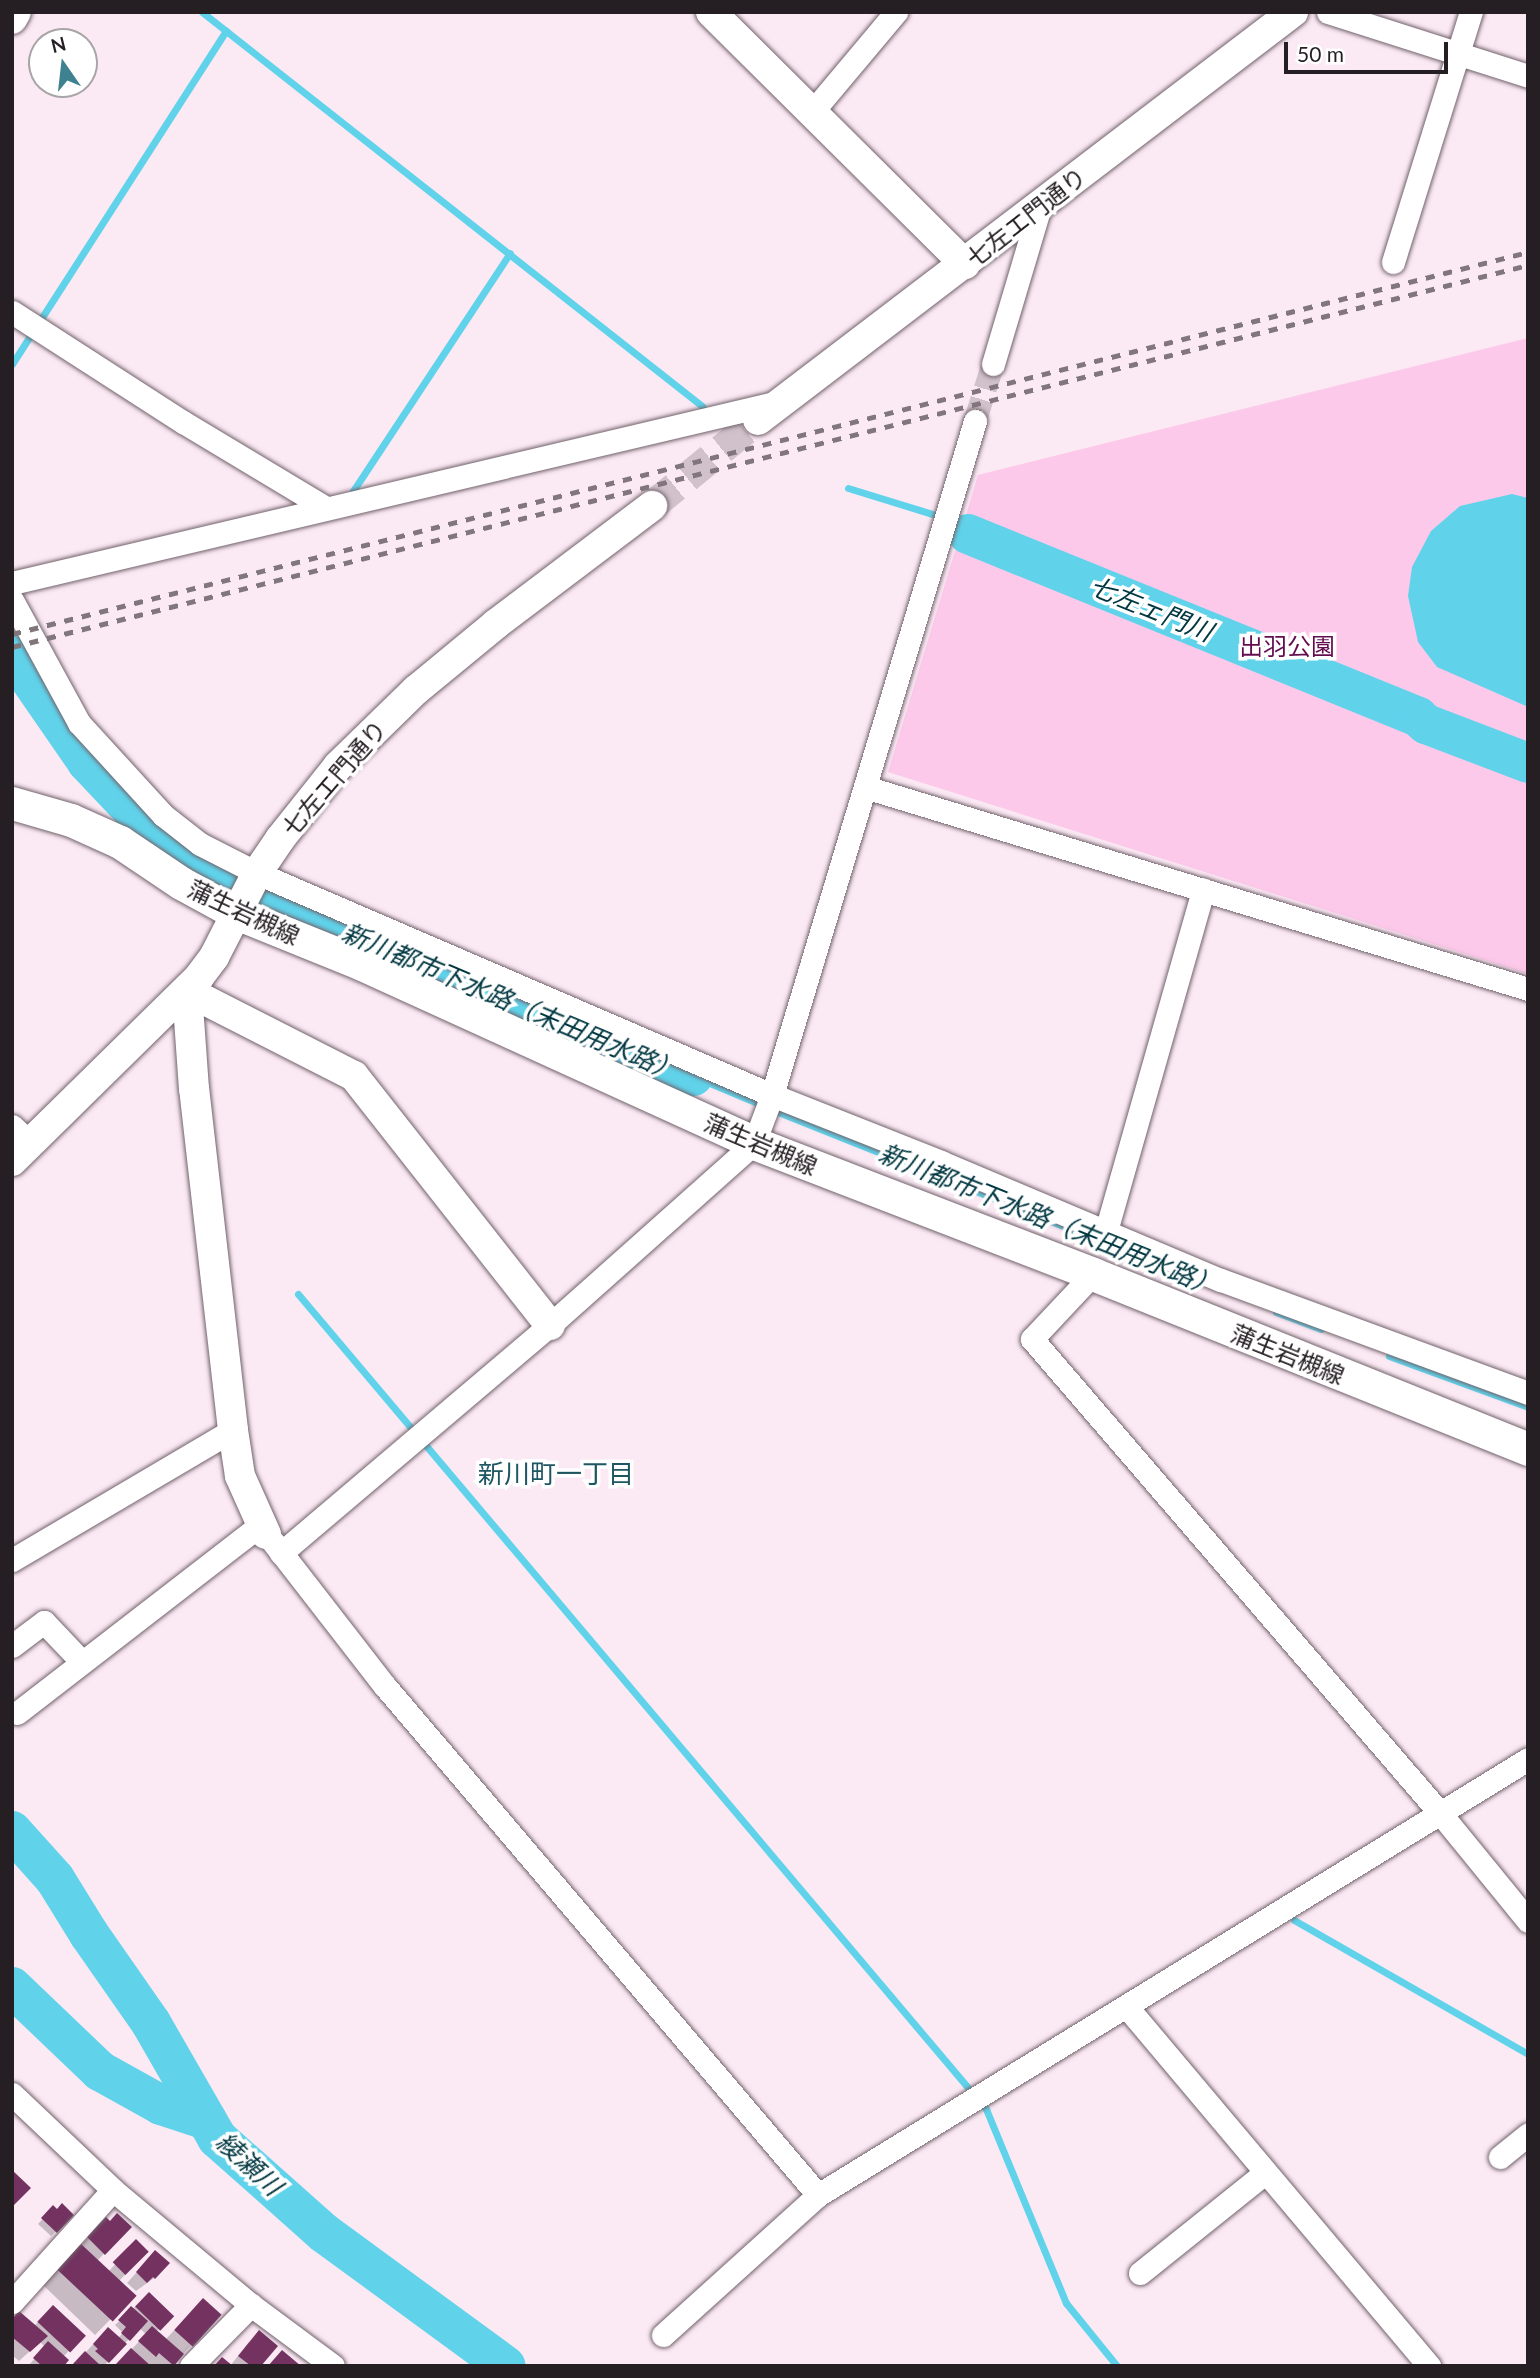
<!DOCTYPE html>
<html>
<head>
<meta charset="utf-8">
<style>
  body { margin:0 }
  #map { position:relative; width:1540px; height:2378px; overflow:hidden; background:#fbe9f4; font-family:Lato,"Noto Sans JP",sans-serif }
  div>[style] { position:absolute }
  .green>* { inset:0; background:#fdc9ea }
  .water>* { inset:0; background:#60d3eb }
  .shadow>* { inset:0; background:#0003 }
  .stream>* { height:7px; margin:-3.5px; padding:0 3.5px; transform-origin:3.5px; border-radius:3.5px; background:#60d3eb }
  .river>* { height:40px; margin:-20px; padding:0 20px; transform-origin:20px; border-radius:20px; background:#60d3eb }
  .building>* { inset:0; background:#733260; transform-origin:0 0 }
  .minor-tunnel>* { height:23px; margin-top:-11.5px; transform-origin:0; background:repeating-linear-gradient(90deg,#d0c1ca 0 23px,transparent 0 34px) }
  .tertiary-tunnel>* { height:30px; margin-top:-15px; transform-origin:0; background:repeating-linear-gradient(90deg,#d0c1ca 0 30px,transparent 0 45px) }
  .roads { filter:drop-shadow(0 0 2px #71626b) drop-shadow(0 0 2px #71626b) }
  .minor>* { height:23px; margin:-11.5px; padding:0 11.5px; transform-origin:11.5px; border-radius:11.5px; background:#fff }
  .tertiary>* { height:30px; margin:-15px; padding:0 15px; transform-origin:15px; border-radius:15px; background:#fff }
  .secondary>* { height:33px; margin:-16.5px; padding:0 16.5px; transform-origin:16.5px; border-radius:16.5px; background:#fff }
  .rail>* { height:5px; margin-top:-2.5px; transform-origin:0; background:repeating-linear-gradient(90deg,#82767d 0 9px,transparent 0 18px) }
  span { translate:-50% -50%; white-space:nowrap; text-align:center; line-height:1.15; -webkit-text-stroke:7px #fff; paint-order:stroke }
  .street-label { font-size:24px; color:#251f23 }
  .park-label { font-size:24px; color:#640c50 }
  .water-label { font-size:26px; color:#003741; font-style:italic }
  .neighbourhood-label { font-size:26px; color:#1e5661 }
  .frame { position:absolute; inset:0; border:14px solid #251f23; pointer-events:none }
  .north { position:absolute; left:28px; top:28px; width:70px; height:70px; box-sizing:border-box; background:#fff; border:2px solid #a8a5a7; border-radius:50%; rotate:346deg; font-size:19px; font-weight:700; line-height:28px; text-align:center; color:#251f23 }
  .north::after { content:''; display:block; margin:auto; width:24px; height:32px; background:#3e8291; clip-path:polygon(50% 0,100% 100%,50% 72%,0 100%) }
  .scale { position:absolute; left:1284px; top:42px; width:164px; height:32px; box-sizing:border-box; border:4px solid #251f23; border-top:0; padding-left:9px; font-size:21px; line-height:24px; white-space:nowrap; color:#251f23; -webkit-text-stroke:5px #fff; paint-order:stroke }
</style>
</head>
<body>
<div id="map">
  <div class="green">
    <div style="clip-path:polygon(1528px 338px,1528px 974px,888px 772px,978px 475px)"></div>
  </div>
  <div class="water">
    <div style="clip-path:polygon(1512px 494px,1528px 498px,1528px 707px,1437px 667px,1418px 642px,1408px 596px,1412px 567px,1431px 531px,1460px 506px)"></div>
  </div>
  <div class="shadow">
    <div style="clip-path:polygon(53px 2208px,72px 2215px,51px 2236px,38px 2224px)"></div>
    <div style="clip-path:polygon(106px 2219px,110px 2223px,129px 2227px,97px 2261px,108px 2272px,136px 2242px,147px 2252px,118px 2282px,133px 2296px,95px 2335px,43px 2285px)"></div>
    <div style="clip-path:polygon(146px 2262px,154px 2278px,136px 2291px,127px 2283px)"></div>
    <div style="clip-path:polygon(149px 2294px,171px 2316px,156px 2332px,165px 2340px,203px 2300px,219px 2315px,172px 2366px,116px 2366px,146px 2334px,139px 2328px,104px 2366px,73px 2366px,98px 2339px,118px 2338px,123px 2333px,115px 2325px)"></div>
    <div style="clip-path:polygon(53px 2307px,83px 2336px,63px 2357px,63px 2366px,28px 2366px,45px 2347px,40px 2342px,19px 2361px,12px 2355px,12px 2320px,34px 2326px)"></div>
    <div style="clip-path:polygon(249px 2342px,259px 2366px,230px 2366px)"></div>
  </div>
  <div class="stream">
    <div style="left:202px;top:12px;width:637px;rotate:38.24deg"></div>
    <div style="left:12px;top:364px;width:396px;rotate:-57.3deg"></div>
    <div style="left:848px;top:488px;width:92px;rotate:17.1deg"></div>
    <div style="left:936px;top:515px;width:37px;rotate:31deg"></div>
    <div style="left:353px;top:491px;width:285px;rotate:-56.6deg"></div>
    <div style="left:693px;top:1076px;width:73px;rotate:22.7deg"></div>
    <div style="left:778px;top:1112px;width:332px;rotate:21.8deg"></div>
    <div style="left:298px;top:1294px;width:1067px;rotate:49.83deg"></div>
    <div style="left:986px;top:2109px;width:210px;rotate:67.6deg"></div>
    <div style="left:1066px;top:2303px;width:81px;rotate:51deg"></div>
    <div style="left:1276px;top:1312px;width:48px;rotate:20.7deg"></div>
    <div style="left:1389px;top:1356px;width:148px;rotate:20.1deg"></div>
    <div style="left:1294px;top:1920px;width:270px;rotate:29.8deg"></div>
  </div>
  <div class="river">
    <div style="left:968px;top:534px;width:486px;rotate:22.1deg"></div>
    <div style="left:1418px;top:717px;width:11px;rotate:41deg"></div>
    <div style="left:1426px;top:724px;width:109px;rotate:20.9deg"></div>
    <div style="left:14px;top:656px;width:129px;rotate:55.4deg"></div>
    <div style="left:87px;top:762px;width:77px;rotate:46.6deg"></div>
    <div style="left:140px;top:818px;width:52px;rotate:40.4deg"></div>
    <div style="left:180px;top:852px;width:61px;rotate:30.8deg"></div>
    <div style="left:263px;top:897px;width:386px;rotate:23.2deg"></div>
    <div style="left:618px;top:1049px;width:80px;rotate:19.8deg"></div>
    <div style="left:12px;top:1831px;width:64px;rotate:48.1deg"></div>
    <div style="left:55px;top:1879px;width:65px;rotate:58.3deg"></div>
    <div style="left:89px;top:1934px;width:108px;rotate:55.1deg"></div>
    <div style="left:151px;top:2023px;width:133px;rotate:60.1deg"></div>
    <div style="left:217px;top:2138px;width:143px;rotate:41.6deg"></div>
    <div style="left:324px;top:2233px;width:225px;rotate:36.2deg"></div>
    <div style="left:12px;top:1987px;width:122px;rotate:43.7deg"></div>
    <div style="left:100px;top:2071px;width:70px;rotate:29.1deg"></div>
    <div style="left:161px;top:2105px;width:48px;rotate:18.1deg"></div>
  </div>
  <div class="building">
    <div style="clip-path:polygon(12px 2170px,31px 2188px,14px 2205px,12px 2203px)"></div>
    <div style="clip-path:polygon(62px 2203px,74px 2215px,57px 2233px,41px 2218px,53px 2205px,57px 2209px)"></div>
    <div style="clip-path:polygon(117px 2213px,132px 2227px,105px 2255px,87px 2237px,106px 2217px,110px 2221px)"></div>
    <div style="left:136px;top:2239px;width:18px;height:33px;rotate:45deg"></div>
    <div style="left:81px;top:2244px;width:76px;height:35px;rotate:43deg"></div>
    <div style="clip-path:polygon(155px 2250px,170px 2263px,155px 2279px,153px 2277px,147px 2283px,136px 2272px)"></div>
    <div style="left:149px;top:2292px;width:35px;height:20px;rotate:44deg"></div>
    <div style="left:203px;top:2298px;width:25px;height:43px;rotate:42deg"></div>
    <div style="left:53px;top:2305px;width:45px;height:23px;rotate:43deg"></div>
    <div style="clip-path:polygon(131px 2306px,148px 2321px,130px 2341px,121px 2333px,126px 2327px,118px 2320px)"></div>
    <div style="clip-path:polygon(19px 2311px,48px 2336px,30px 2352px,12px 2337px,12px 2319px)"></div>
    <div style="clip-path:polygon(152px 2326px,184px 2354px,174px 2366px,159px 2353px,156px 2357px,138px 2341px)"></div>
    <div style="clip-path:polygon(108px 2327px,127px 2344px,109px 2363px,95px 2351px,98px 2349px,93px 2344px)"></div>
    <div style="clip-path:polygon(259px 2330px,278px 2346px,261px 2366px,251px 2366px,238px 2356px)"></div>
    <div style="clip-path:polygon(48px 2341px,69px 2360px,64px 2366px,42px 2366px,33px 2358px)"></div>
    <div style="clip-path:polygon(131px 2348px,151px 2366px,118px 2366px,116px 2364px)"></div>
    <div style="clip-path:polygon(282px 2350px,301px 2366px,268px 2366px)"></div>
    <div style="clip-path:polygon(85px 2351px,101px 2366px,71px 2366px)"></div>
    <div style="clip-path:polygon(222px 2357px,233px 2366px,214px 2366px)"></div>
  </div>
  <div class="minor-tunnel">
    <div style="left:975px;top:421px;width:60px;rotate:-72.5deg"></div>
  </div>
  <div class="tertiary-tunnel">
    <div style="left:652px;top:506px;width:136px;rotate:-39.1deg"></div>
  </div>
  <div class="roads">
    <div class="minor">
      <div style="left:1328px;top:12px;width:210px;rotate:17.7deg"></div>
      <div style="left:812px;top:112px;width:131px;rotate:-50deg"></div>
      <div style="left:1393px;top:262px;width:262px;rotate:-72.7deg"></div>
      <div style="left:12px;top:312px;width:203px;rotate:32.8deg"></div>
      <div style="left:183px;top:422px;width:167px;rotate:31deg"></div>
      <div style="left:993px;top:364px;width:165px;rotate:-73.4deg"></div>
      <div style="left:12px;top:583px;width:788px;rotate:-13.28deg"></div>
      <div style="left:12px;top:600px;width:140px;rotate:61.4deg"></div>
      <div style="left:79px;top:723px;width:125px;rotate:47.6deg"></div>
      <div style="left:163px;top:815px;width:47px;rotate:38.1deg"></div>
      <div style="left:200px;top:844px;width:64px;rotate:27deg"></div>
      <div style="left:257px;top:873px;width:561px;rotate:23.32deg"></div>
      <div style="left:772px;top:1095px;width:182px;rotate:21.6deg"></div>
      <div style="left:941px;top:1162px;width:304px;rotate:22.9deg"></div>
      <div style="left:1221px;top:1280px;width:327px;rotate:20.2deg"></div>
      <div style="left:865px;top:787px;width:693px;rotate:16.94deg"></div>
      <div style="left:12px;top:1126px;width:25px;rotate:43deg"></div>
      <div style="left:1106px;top:1231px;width:355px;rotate:-74.1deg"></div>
      <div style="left:1093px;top:1274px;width:89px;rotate:133.2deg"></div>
      <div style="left:1032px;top:1339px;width:625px;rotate:49.28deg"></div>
      <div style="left:1440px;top:1813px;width:139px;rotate:50.8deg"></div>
      <div style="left:273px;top:1542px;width:181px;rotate:52.2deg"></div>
      <div style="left:384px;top:1685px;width:670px;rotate:49.6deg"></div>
      <div style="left:281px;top:1553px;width:353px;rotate:-40.3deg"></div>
      <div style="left:550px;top:1325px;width:273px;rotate:-41.7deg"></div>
      <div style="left:754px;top:1143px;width:51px;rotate:-69.4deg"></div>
      <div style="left:772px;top:1095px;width:704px;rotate:-73.24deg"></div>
      <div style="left:12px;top:1560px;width:256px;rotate:-30.5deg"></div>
      <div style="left:12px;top:1646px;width:40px;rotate:-37deg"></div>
      <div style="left:44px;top:1622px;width:55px;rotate:46.5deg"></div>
      <div style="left:17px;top:1713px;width:307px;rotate:-37.7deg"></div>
      <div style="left:1126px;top:2006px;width:471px;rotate:49.9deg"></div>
      <div style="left:12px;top:2094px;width:139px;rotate:43.5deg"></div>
      <div style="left:113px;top:2190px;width:180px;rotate:39.8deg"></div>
      <div style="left:251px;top:2305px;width:102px;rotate:36.6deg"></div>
      <div style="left:1500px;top:2157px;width:36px;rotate:-39deg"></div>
      <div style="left:1140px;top:2273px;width:161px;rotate:-38.7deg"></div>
      <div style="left:12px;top:2302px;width:151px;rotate:-48deg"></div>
      <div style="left:663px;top:2335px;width:209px;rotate:-42.1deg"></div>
      <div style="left:818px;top:2195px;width:833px;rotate:-31.55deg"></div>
      <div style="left:191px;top:2366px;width:86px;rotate:-45.5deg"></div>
    </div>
    <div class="tertiary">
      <div style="left:711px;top:12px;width:358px;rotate:44.8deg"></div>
      <div style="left:12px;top:19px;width:8px;rotate:-60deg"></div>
      <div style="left:758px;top:420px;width:673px;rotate:-37.33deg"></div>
      <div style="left:12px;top:1161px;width:262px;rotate:-44.5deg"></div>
      <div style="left:199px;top:977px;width:25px;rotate:-53deg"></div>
      <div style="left:214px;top:957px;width:94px;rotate:-62.9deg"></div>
      <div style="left:257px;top:873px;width:41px;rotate:-55.9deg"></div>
      <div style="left:280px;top:839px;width:93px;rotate:-51.5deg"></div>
      <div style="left:338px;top:766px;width:109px;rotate:-44.3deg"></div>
      <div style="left:416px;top:690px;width:104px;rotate:-39.5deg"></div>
      <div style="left:496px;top:624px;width:196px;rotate:-37.1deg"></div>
      <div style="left:266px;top:1534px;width:64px;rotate:-114.1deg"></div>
      <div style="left:240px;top:1476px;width:47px;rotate:-98.7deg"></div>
      <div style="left:233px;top:1430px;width:343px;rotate:-96.5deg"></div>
      <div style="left:194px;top:1089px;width:98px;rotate:-94.1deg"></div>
      <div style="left:187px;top:991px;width:187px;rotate:27deg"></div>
      <div style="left:354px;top:1076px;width:317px;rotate:51.8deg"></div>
    </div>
    <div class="secondary">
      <div style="left:12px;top:803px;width:61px;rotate:16.1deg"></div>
      <div style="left:71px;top:820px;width:54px;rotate:24.2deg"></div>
      <div style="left:120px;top:842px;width:73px;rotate:33.9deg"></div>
      <div style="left:181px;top:883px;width:63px;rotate:28.6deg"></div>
      <div style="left:236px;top:913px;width:136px;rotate:22deg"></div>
      <div style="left:362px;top:964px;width:431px;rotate:24.5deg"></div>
      <div style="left:754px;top:1143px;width:363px;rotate:21.1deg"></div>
      <div style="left:1093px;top:1274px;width:469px;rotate:21.9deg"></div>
    </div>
  </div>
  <div class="rail">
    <div style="left:12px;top:634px;width:1563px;rotate:-14.14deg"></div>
    <div style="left:12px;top:647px;width:1563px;rotate:-14.14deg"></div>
  </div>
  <div class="street-label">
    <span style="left:1026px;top:217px;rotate:-38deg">七左エ門通り</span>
    <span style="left:334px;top:778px;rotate:-49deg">七左エ門通り</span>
    <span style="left:244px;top:912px;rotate:25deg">蒲生岩槻線</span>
    <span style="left:761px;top:1144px;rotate:23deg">蒲生岩槻線</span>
    <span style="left:1288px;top:1354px;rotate:22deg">蒲生岩槻線</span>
  </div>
  <div class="park-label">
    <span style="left:1287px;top:646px">出羽公園</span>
  </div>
  <div class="water-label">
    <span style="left:1151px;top:609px;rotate:22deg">七左ェ門川</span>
    <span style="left:511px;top:1002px;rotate:23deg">新川都市下水路（末田用水路）</span>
    <span style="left:1049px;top:1220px;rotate:22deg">新川都市下水路（末田用水路）</span>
    <span style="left:249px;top:2164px;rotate:43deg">綾瀬川</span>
  </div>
  <div class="neighbourhood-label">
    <span style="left:556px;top:1474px">新川町一丁目</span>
  </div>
  <div class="frame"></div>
  <div class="north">N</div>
  <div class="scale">50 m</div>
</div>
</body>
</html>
